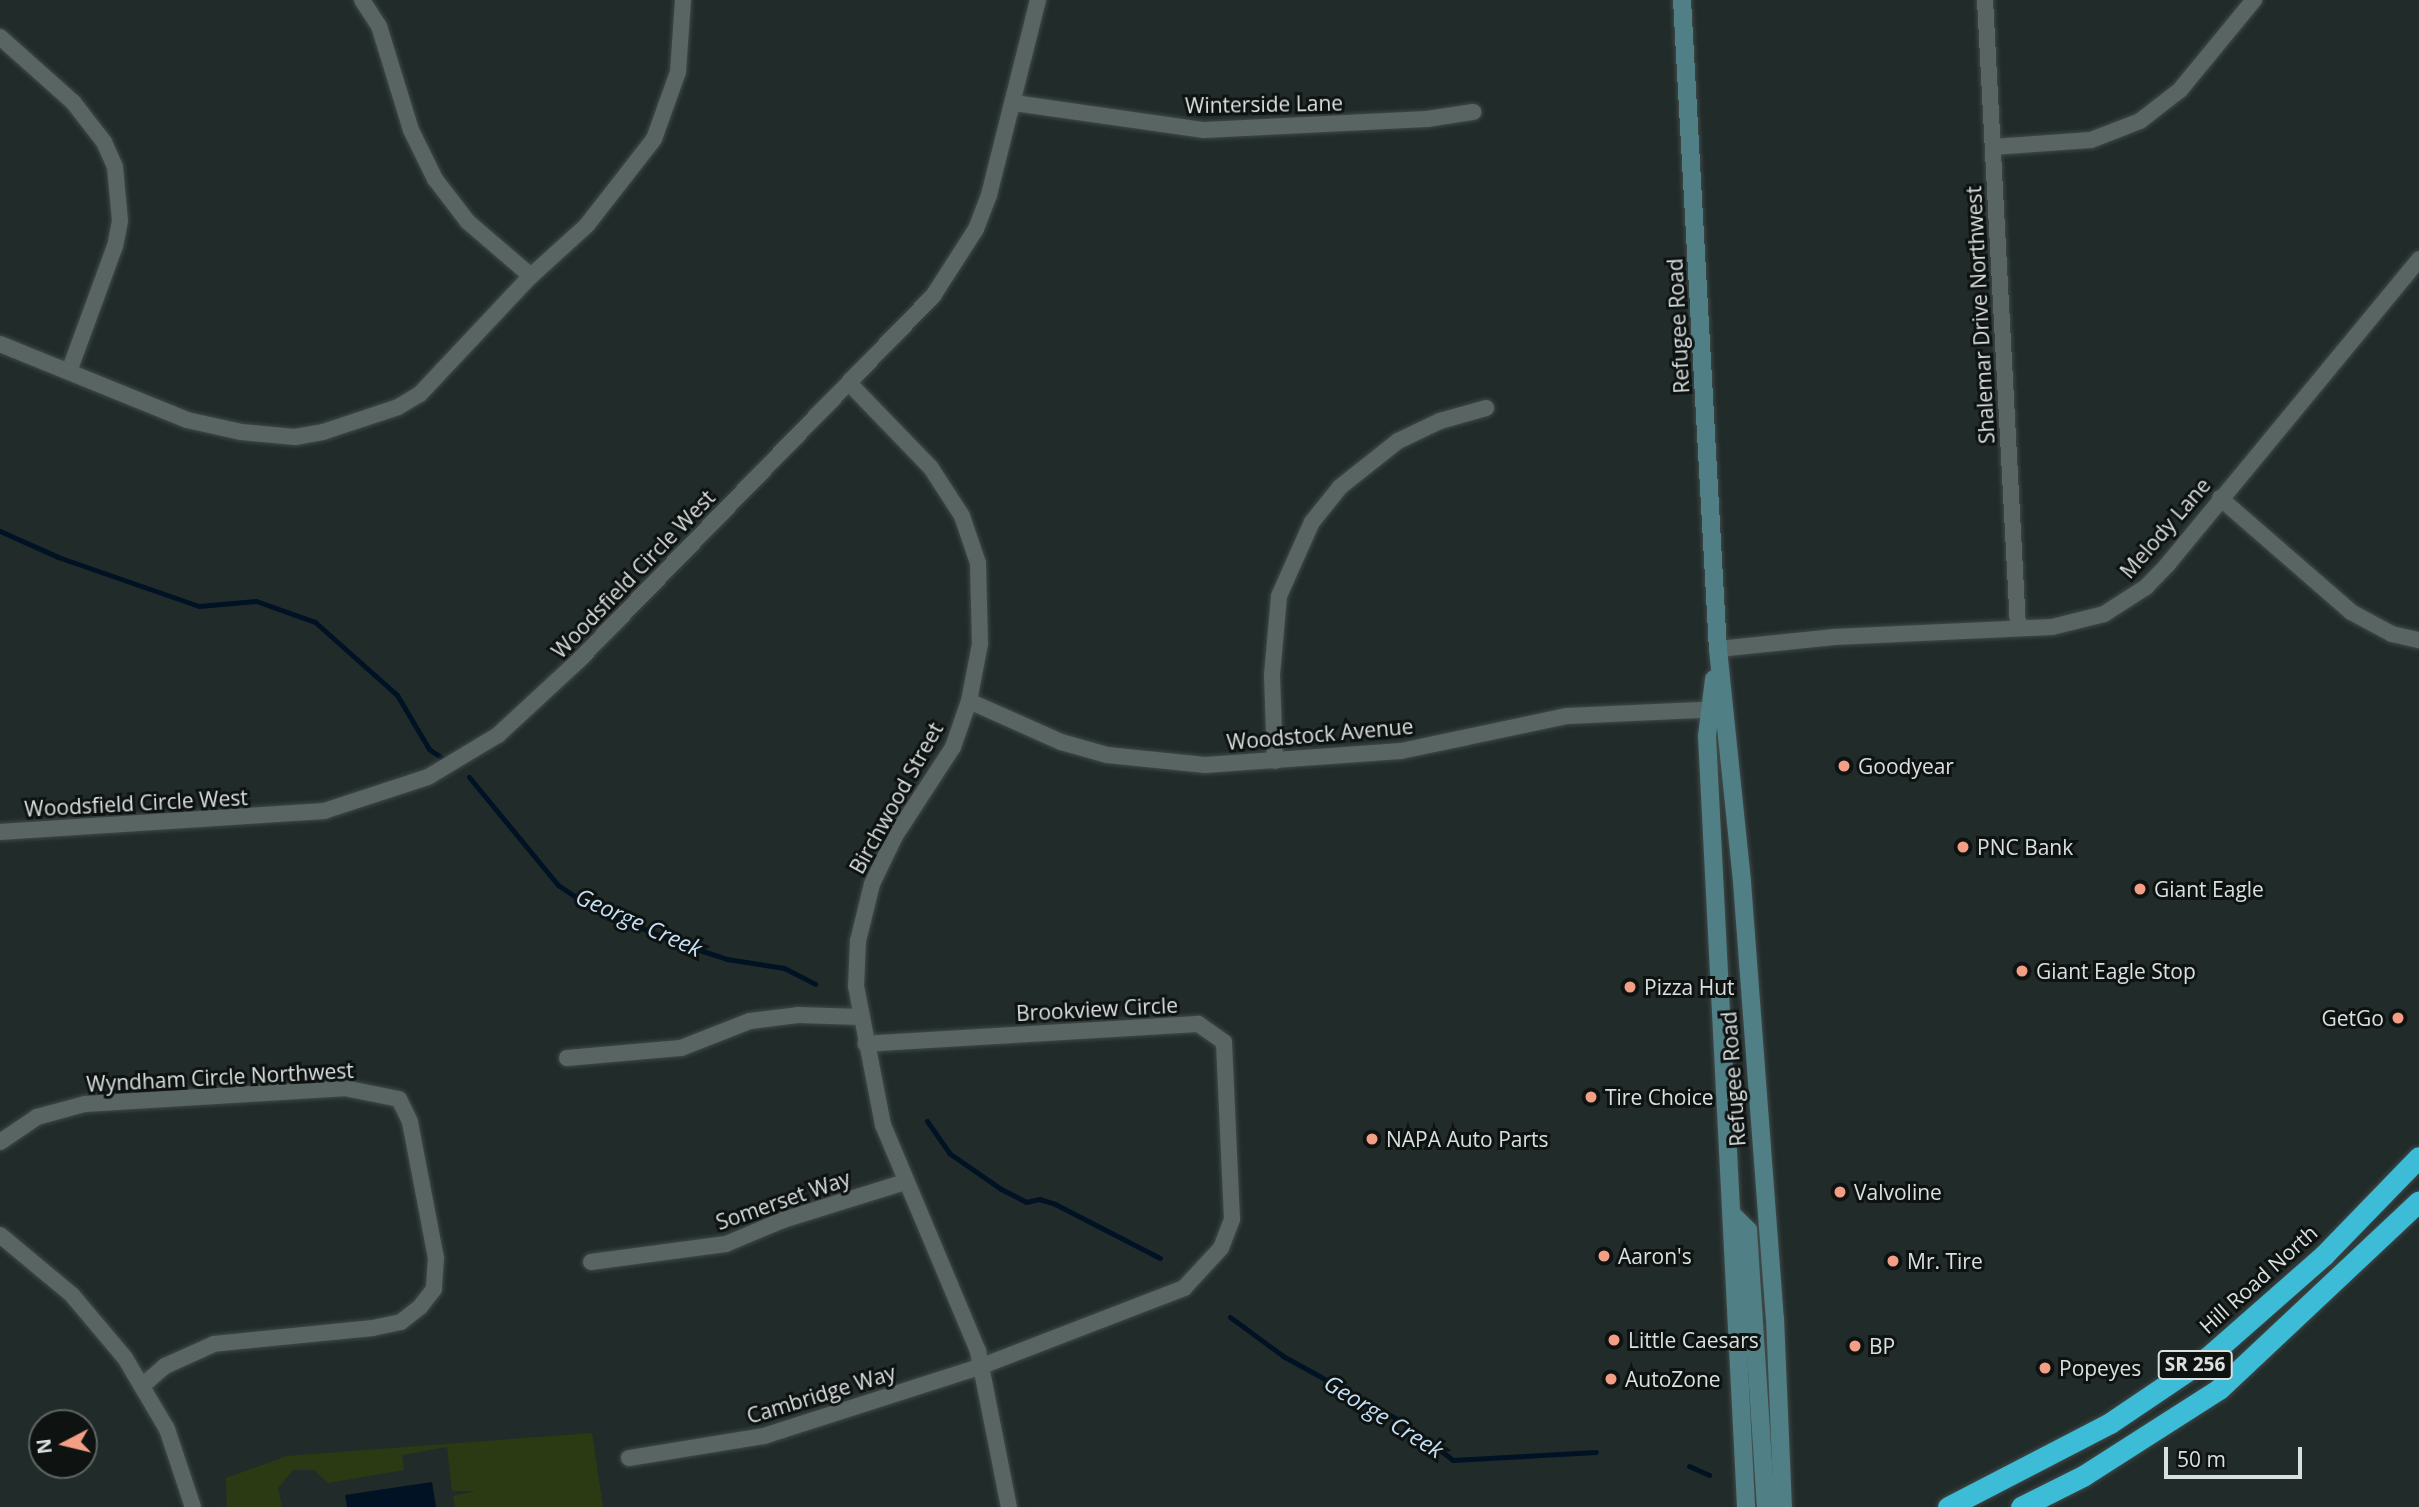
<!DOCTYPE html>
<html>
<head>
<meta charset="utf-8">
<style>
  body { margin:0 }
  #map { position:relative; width:2419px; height:1507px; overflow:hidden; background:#212c2a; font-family:"Open Sans",sans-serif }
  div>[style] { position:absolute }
  .green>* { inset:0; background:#2c3a13 }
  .water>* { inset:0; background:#001223 }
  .stream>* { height:5px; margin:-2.5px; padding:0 2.5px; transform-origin:2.5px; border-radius:2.5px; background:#001223 }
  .roads { filter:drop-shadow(0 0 2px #404948) drop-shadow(0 0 2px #404948) }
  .street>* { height:16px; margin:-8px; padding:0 8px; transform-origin:8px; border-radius:8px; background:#586563 }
  .secondary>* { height:18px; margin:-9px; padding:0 9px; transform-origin:9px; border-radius:9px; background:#507f86 }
  .highway>* { height:21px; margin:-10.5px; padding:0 10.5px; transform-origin:10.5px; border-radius:10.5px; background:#3cbcd6 }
  .dots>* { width:19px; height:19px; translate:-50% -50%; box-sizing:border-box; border:4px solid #0e1312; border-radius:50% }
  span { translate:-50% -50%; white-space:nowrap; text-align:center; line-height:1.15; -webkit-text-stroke:6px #0e1312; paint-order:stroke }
  .shield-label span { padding:2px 5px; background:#0e1312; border:2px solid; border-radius:5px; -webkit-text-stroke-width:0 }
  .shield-label { font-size:19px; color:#d9e0df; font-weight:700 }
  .street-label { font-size:21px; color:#d9e0df }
  .poi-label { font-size:21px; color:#d9e0df }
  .left { translate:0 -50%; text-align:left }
  .right { translate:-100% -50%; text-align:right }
  .water-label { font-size:23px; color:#c3dff6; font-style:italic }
  .north { position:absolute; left:28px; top:1409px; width:70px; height:70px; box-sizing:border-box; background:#0e1312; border:2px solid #5f6564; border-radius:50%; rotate:263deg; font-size:19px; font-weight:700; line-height:28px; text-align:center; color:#d9e0df }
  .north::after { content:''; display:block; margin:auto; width:24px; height:32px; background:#f39f85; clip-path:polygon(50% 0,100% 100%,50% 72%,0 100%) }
  .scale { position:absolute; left:2164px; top:1447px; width:138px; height:32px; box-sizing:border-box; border:4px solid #d9e0df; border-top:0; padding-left:9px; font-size:21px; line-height:24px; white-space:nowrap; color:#d9e0df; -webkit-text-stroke:5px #0e1312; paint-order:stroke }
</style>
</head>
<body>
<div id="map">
  <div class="green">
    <div style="clip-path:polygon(592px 1433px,603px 1507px,455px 1507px,453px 1496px,476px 1491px,452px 1491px,447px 1447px,402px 1455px,404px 1470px,328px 1483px,314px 1470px,293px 1470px,278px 1488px,282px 1507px,227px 1507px,226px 1478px,287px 1456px)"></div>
  </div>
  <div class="water">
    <div style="clip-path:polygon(432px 1482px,436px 1507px,347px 1507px,345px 1495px)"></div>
  </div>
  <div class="stream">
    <div style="left:0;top:531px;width:64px;rotate:24.1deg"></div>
    <div style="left:58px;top:557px;width:149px;rotate:19.2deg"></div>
    <div style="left:199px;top:606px;width:57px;rotate:-5deg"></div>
    <div style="left:256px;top:601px;width:63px;rotate:19.6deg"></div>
    <div style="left:315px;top:622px;width:110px;rotate:41.7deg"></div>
    <div style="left:397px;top:695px;width:63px;rotate:59.3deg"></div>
    <div style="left:429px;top:749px;width:16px;rotate:35deg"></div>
    <div style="left:469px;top:777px;width:140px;rotate:50.5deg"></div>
    <div style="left:558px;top:885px;width:37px;rotate:34deg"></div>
    <div style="left:589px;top:906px;width:96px;rotate:22.6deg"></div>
    <div style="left:678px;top:943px;width:52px;rotate:18.1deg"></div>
    <div style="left:727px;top:959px;width:58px;rotate:9deg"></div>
    <div style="left:784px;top:968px;width:35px;rotate:27deg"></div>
    <div style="left:927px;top:1121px;width:39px;rotate:55deg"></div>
    <div style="left:949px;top:1153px;width:63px;rotate:34.7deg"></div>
    <div style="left:1001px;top:1189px;width:28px;rotate:27deg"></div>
    <div style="left:1026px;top:1202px;width:13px;rotate:-13deg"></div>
    <div style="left:1039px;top:1199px;width:17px;rotate:17deg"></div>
    <div style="left:1055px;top:1204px;width:118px;rotate:27.2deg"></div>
    <div style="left:1230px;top:1317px;width:66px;rotate:36.3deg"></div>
    <div style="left:1283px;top:1356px;width:141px;rotate:28.9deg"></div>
    <div style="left:1406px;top:1424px;width:59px;rotate:37.5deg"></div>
    <div style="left:1453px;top:1460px;width:143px;rotate:-3.2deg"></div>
    <div style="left:1689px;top:1466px;width:22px;rotate:24deg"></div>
  </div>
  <div class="roads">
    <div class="street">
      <div style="left:362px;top:0;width:31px;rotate:57deg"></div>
      <div style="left:379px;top:26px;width:109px;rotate:72.9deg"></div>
      <div style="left:411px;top:130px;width:55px;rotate:63.9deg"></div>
      <div style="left:435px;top:179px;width:54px;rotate:52.5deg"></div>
      <div style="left:468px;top:222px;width:83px;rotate:40.6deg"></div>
      <div style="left:1985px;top:0;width:628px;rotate:86.99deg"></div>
      <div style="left:0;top:37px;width:98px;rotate:41.7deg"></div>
      <div style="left:73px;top:102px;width:51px;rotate:52.2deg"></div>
      <div style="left:104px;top:142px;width:27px;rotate:66deg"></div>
      <div style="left:115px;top:167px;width:54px;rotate:84.7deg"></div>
      <div style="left:120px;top:221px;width:25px;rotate:101deg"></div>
      <div style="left:115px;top:246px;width:134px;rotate:110.1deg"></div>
      <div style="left:1014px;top:103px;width:192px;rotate:8.1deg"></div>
      <div style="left:1204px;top:130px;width:223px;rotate:-2.8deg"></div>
      <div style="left:1427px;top:119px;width:47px;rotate:-8.7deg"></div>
      <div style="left:1993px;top:147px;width:98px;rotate:-4.1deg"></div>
      <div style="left:2091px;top:140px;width:53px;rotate:-21.2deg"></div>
      <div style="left:2140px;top:121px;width:51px;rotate:-37.8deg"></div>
      <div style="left:2180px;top:90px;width:117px;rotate:-50.6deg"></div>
      <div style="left:0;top:344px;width:202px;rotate:22.1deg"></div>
      <div style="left:187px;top:420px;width:55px;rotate:12.5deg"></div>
      <div style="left:241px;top:432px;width:54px;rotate:5.3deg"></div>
      <div style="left:295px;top:437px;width:28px;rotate:-10deg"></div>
      <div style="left:323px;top:432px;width:79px;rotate:-18.4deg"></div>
      <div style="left:398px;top:407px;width:26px;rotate:-31deg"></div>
      <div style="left:420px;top:394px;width:162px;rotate:-46.8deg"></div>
      <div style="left:531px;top:276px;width:76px;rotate:-42.3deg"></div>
      <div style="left:587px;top:225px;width:109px;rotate:-52.1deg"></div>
      <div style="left:654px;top:139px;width:71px;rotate:-70.3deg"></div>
      <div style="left:678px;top:72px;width:72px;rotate:-86deg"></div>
      <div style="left:849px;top:383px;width:118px;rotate:46deg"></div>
      <div style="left:931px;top:468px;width:57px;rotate:57.1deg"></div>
      <div style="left:962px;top:516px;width:50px;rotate:71.2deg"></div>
      <div style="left:978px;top:563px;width:81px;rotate:88.6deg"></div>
      <div style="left:980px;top:644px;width:58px;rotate:100.9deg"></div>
      <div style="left:969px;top:701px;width:49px;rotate:109.2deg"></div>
      <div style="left:953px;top:747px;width:106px;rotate:123.1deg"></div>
      <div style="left:895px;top:836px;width:53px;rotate:115.6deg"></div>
      <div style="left:872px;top:884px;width:59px;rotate:103.8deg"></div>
      <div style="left:858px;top:941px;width:45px;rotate:92.5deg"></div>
      <div style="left:856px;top:986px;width:142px;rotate:79deg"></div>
      <div style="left:883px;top:1125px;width:245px;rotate:67.2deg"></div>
      <div style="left:978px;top:1351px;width:159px;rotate:78.8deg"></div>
      <div style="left:2220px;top:498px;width:174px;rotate:41deg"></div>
      <div style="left:2351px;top:612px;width:47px;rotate:28.2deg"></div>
      <div style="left:2392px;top:634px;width:28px;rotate:13deg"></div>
      <div style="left:1718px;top:649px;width:117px;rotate:-5.9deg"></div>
      <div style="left:1834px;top:637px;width:218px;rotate:-2.6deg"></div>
      <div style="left:2052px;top:627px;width:54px;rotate:-14deg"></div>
      <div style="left:2104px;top:614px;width:50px;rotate:-32.7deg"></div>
      <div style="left:2146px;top:587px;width:32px;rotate:-46deg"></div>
      <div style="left:2168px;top:564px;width:395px;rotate:-50.5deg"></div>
      <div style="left:969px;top:701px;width:101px;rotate:24deg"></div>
      <div style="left:1061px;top:742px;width:48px;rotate:15.8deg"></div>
      <div style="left:1107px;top:755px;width:99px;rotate:5.8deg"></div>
      <div style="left:1205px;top:765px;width:196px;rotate:-4.1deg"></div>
      <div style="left:1401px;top:751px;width:170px;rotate:-11.9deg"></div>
      <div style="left:1567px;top:716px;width:155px;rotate:-2.6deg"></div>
      <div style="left:1275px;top:761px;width:86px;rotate:-92deg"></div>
      <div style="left:1272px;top:675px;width:79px;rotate:-84.9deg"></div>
      <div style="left:1279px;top:596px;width:81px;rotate:-66deg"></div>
      <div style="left:1312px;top:522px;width:45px;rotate:-51.3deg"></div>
      <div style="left:1340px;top:487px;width:74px;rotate:-38.4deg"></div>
      <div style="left:1398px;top:441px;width:47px;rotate:-25.5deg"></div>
      <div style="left:1440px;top:421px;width:48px;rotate:-15.8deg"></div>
      <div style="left:0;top:832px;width:325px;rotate:-3.7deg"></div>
      <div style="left:324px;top:811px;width:109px;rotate:-18.1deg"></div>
      <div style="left:428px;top:777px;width:82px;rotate:-31deg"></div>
      <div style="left:498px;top:735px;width:109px;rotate:-42.8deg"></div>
      <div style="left:578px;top:661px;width:509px;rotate:-45.8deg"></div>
      <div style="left:933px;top:296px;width:80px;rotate:-57.3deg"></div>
      <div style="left:976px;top:229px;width:36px;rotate:-69deg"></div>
      <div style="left:989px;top:195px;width:201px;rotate:-75.9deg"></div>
      <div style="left:567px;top:1058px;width:114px;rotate:-5deg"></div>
      <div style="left:681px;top:1048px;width:74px;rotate:-21.4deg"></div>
      <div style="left:750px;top:1021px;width:48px;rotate:-7.1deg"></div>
      <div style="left:798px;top:1015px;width:62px;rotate:1.8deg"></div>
      <div style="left:0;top:1142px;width:45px;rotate:-34deg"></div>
      <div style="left:37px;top:1117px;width:50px;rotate:-15.2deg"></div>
      <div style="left:85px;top:1104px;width:259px;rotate:-3.5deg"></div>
      <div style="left:344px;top:1088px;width:56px;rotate:11.3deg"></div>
      <div style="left:399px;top:1099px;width:25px;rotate:64deg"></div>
      <div style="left:410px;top:1122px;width:138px;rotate:79.2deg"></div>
      <div style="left:436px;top:1258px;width:31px;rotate:94deg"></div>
      <div style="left:434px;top:1289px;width:23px;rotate:128deg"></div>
      <div style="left:420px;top:1307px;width:24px;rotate:142deg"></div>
      <div style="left:401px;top:1322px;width:29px;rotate:168deg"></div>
      <div style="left:373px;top:1328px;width:160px;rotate:174.3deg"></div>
      <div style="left:214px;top:1344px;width:54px;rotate:155.8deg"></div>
      <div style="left:165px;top:1366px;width:29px;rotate:139deg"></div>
      <div style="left:0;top:1235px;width:94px;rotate:39.8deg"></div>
      <div style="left:72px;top:1295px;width:82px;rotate:49.9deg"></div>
      <div style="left:125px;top:1358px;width:82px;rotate:59.4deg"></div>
      <div style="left:167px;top:1429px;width:82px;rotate:71.6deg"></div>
      <div style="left:591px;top:1262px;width:136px;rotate:-7.6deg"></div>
      <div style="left:726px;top:1244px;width:62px;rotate:-22.8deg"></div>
      <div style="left:783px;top:1220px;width:128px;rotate:-17.3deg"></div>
      <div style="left:629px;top:1458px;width:137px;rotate:-9.3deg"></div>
      <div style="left:764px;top:1436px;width:229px;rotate:-17.8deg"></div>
      <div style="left:982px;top:1366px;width:217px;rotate:-21.1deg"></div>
      <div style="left:1184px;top:1288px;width:54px;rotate:-47.2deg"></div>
      <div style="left:1221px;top:1248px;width:31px;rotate:-69deg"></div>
      <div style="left:1232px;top:1219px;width:177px;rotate:-92.6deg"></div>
      <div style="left:1224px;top:1042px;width:32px;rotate:-145deg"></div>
      <div style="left:1198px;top:1024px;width:333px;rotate:176.6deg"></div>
    </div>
    <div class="secondary">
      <div style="left:1682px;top:0;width:650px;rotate:86.83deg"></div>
      <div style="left:1718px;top:649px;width:234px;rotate:84.1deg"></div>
      <div style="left:1742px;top:882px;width:437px;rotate:85.7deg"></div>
      <div style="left:1775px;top:1318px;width:189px;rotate:87.6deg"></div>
      <div style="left:1714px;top:679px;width:57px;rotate:97deg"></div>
      <div style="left:1707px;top:736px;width:772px;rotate:87.1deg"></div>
      <div style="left:1732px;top:1214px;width:23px;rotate:45deg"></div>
      <div style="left:1748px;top:1230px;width:278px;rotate:86.3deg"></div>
    </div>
    <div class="highway">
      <div style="left:1948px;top:1507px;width:182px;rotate:-27.4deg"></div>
      <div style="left:2110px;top:1423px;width:118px;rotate:-34deg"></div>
      <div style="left:2208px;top:1357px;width:154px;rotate:-41.3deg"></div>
      <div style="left:2324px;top:1255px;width:136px;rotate:-45.9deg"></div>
      <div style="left:2021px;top:1507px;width:69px;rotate:-26.6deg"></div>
      <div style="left:2083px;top:1476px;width:161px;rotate:-32.6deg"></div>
      <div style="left:2219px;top:1389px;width:274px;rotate:-43.2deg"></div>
    </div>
  </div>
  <div class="dots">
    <div style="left:1844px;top:766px;background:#f39f85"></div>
    <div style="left:1963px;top:847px;background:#f39f85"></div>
    <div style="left:2140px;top:889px;background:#f39f85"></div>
    <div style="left:2022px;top:971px;background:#f39f85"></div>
    <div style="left:1630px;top:987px;background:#f39f85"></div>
    <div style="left:2398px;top:1018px;background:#f39f85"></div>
    <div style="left:1591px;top:1097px;background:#f39f85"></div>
    <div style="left:1372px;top:1139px;background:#f39f85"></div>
    <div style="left:1840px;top:1192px;background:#f39f85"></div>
    <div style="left:1604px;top:1256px;background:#f39f85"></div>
    <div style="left:1893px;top:1261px;background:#f39f85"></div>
    <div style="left:1614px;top:1340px;background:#f39f85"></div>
    <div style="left:1855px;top:1346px;background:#f39f85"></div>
    <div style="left:2045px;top:1368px;background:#f39f85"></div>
    <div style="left:1611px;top:1379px;background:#f39f85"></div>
  </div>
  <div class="shield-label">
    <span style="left:2195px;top:1365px">SR 256</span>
  </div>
  <div class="street-label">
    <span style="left:1264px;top:104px;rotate:-1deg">Winterside Lane</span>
    <span style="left:1980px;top:315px;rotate:-93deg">Shalemar Drive Northwest</span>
    <span style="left:1678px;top:326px;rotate:-93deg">Refugee Road</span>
    <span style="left:2165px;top:528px;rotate:-49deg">Melody Lane</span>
    <span style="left:633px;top:574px;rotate:-46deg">Woodsfield Circle West</span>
    <span style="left:1320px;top:734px;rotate:-5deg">Woodstock Avenue</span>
    <span style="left:896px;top:798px;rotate:-61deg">Birchwood Street</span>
    <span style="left:136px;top:803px;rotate:-3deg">Woodsfield Circle West</span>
    <span style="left:1097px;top:1009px;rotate:-3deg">Brookview Circle</span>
    <span style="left:220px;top:1077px;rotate:-3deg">Wyndham Circle Northwest</span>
    <span style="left:1733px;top:1079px;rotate:-94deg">Refugee Road</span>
    <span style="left:783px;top:1200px;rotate:-19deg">Somerset Way</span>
    <span style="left:2258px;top:1279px;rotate:-42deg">Hill Road North</span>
    <span style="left:821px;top:1394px;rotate:-17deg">Cambridge Way</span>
  </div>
  <div class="poi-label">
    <span class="left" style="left:1858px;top:766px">Goodyear</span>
    <span class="left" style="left:1977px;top:847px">PNC Bank</span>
    <span class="left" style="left:2154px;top:889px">Giant Eagle</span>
    <span class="left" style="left:2036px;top:971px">Giant Eagle Stop</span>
    <span class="left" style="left:1644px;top:987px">Pizza Hut</span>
    <span class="right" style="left:2384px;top:1018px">GetGo</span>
    <span class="left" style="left:1605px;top:1097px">Tire Choice</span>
    <span class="left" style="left:1386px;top:1139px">NAPA Auto Parts</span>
    <span class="left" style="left:1854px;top:1192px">Valvoline</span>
    <span class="left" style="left:1618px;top:1256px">Aaron's</span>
    <span class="left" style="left:1907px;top:1261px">Mr. Tire</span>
    <span class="left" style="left:1628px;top:1340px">Little Caesars</span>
    <span class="left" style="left:1869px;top:1346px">BP</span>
    <span class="left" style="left:2059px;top:1368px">Popeyes</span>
    <span class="left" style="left:1625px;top:1379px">AutoZone</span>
  </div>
  <div class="water-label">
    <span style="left:639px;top:922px;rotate:24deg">George Creek</span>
    <span style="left:1384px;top:1416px;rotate:32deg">George Creek</span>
  </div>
  <div class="north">N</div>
  <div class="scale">50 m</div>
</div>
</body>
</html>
